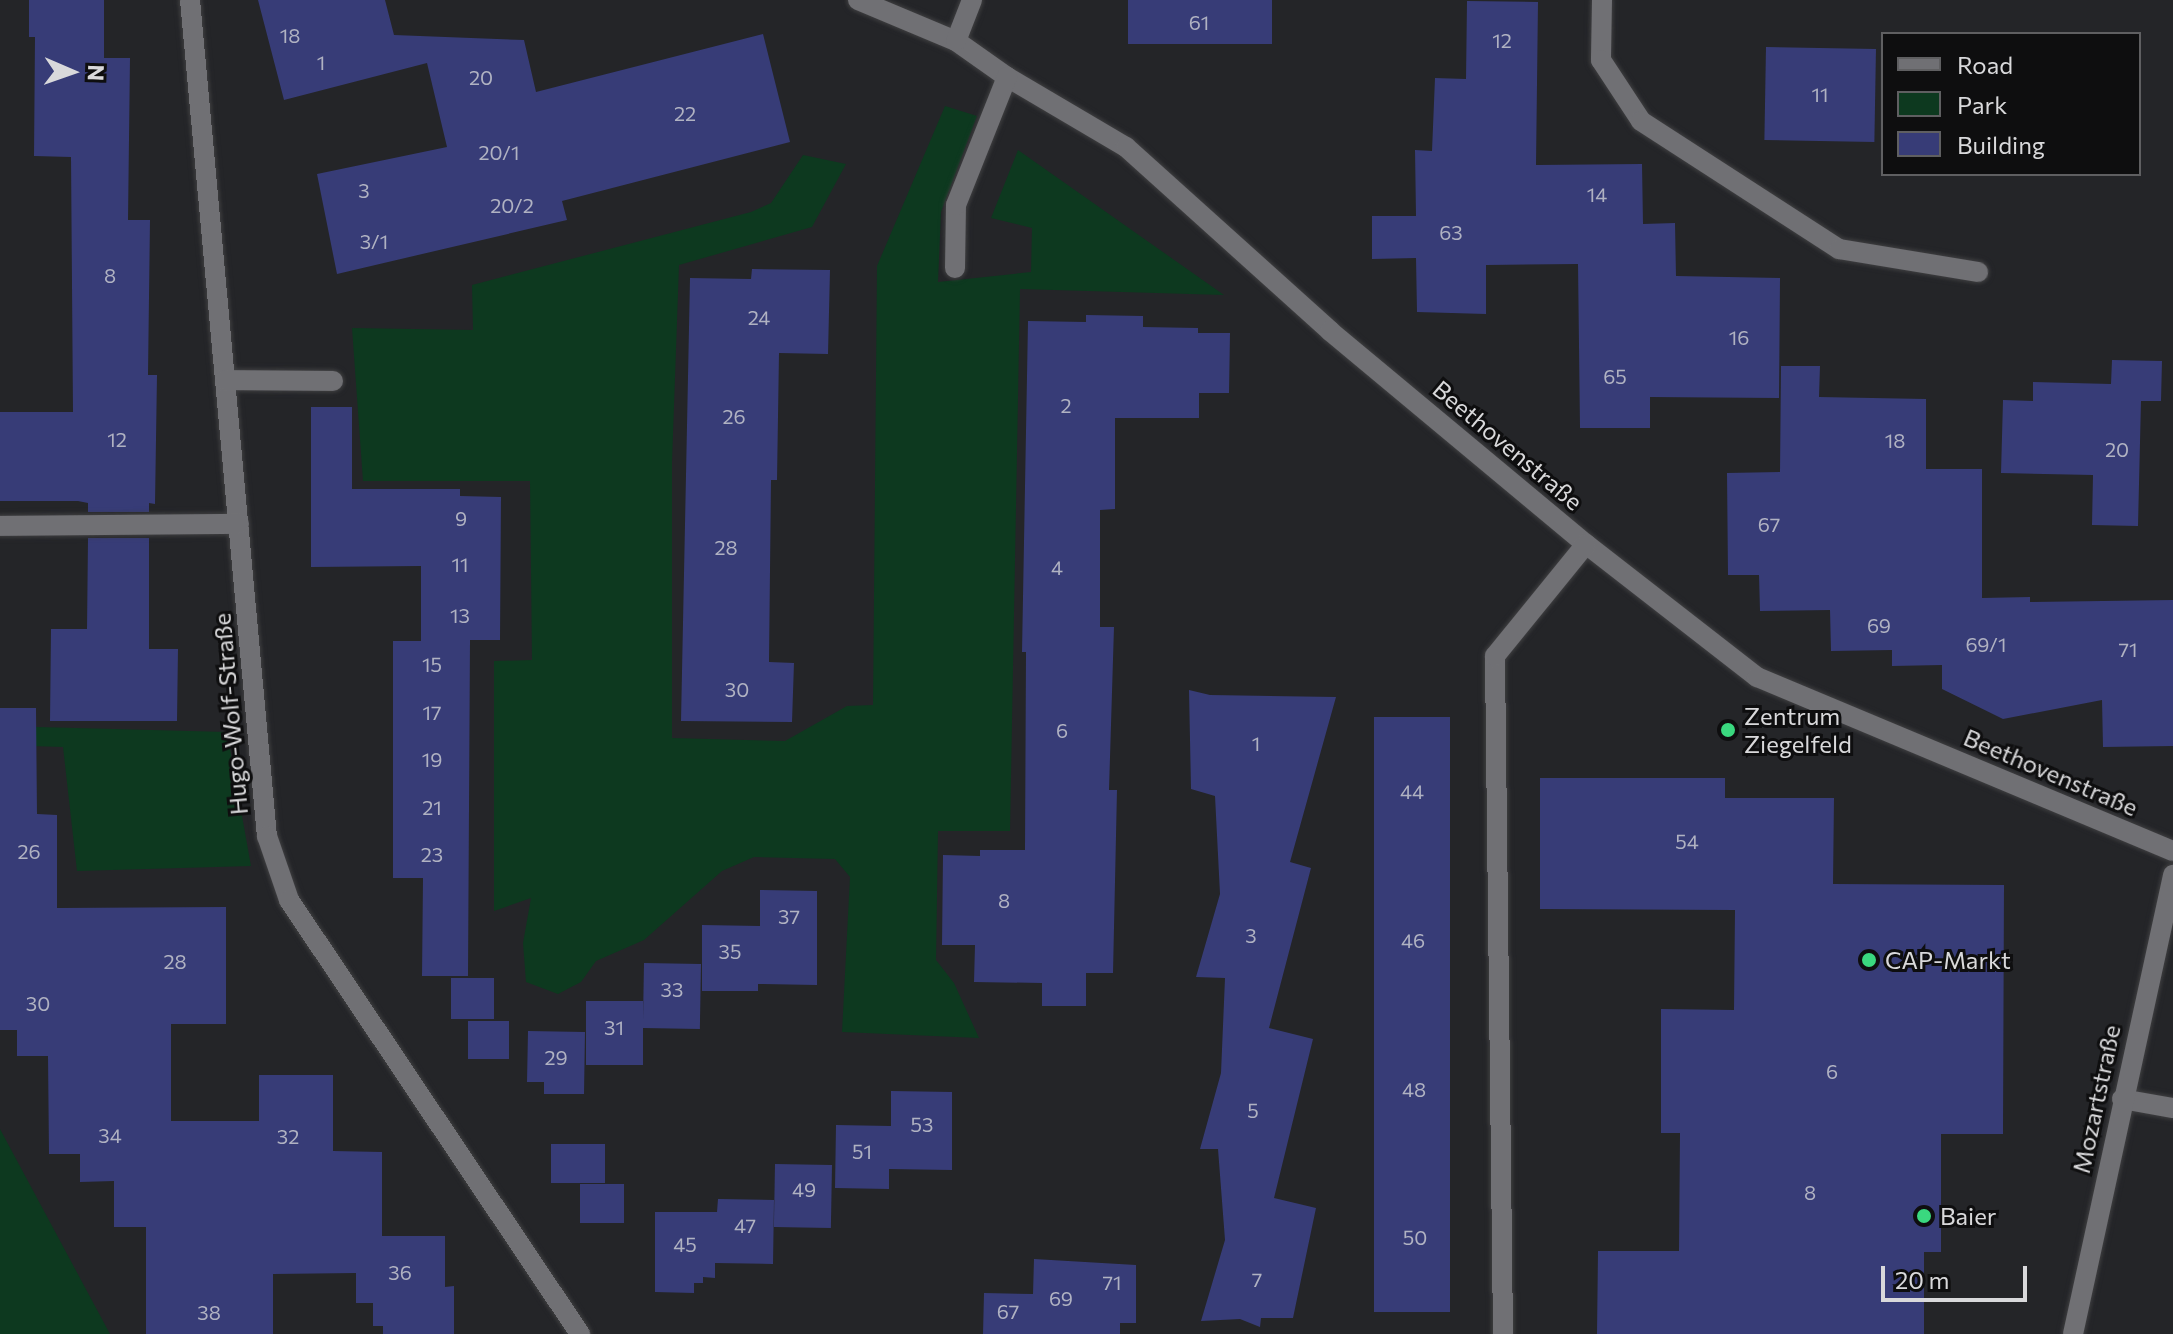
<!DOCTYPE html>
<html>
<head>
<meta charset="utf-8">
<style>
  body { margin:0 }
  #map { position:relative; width:2173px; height:1334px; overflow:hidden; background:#242528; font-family:Commissioner,sans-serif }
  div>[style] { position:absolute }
  .green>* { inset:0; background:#0d391f }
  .building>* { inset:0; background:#373c77; transform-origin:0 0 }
  .roads { filter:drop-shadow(0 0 2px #3f3f41) drop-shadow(0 0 2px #3f3f41) }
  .minor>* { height:20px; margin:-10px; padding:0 10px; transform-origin:10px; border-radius:10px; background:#707074 }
  .dots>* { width:22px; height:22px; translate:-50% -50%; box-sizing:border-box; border:4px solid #0e0e0f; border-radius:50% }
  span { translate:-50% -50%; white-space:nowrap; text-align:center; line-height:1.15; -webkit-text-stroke:6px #0e0e0f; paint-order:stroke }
  .number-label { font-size:20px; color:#b0b2c2 }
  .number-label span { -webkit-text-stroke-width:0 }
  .street-label { font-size:24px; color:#d9d9db }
  .poi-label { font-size:24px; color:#d9d9db }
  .left { translate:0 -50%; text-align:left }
  .legend { position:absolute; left:1881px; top:32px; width:260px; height:144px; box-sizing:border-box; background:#0e0e0f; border:2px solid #5f5f61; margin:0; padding:10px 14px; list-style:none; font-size:24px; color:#d9d9db }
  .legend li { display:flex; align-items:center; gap:16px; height:40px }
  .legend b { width:40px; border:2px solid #5f5f61 }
  .north { position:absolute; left:32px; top:32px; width:80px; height:80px; -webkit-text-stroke:6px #0e0e0f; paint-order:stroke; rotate:92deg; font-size:22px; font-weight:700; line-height:32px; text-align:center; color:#d9d9db }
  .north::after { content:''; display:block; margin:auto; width:28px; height:36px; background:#d9d9db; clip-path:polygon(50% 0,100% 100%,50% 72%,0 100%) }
  .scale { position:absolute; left:1881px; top:1266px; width:146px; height:36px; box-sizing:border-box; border:4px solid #d9d9db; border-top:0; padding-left:10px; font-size:24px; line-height:28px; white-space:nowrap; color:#d9d9db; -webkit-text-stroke:6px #0e0e0f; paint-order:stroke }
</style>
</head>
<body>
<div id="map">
  <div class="green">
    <div style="clip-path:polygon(945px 106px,977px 116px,941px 212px,938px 282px,1031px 272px,1032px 228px,991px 218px,1018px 150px,1224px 295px,1020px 289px,1010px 831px,938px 831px,936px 960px,954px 983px,979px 1038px,842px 1032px,850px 877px,835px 859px,754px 857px,722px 871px,644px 940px,596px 961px,581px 982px,558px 994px,526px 982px,523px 943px,531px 898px,494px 911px,494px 661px,532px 660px,530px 481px,363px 481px,352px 328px,473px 330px,472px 285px,751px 212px,771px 203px,803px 155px,846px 164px,812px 227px,679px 265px,672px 462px,672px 738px,785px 741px,847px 706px,873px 705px,877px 266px)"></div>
    <div style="clip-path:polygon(0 726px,227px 732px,251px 866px,77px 871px,63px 747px,0 745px)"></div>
    <div style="clip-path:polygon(0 1129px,110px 1334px,0 1334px)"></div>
  </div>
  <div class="building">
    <div style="clip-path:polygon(29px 0,104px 0,104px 58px,130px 58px,128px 220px,150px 220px,148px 375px,157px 375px,155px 504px,149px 503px,149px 512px,88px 512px,88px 503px,78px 501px,0 501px,0 412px,73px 412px,71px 157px,34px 156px,35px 37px,29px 37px)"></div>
    <div style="clip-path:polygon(258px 0,385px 0,394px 35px,524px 40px,536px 92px,763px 34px,790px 142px,562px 201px,567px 220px,337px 274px,317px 174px,447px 147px,427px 63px,284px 100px)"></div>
    <div style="left:1128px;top:0;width:144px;height:44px"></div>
    <div style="clip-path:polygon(1467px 1px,1538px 2px,1536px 165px,1642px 164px,1643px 224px,1675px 223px,1676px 276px,1780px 278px,1779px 398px,1650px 397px,1650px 428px,1580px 428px,1578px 264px,1486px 265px,1486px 314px,1417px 312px,1416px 258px,1372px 259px,1372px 216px,1416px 216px,1415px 150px,1432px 151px,1435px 78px,1466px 79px)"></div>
    <div style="left:1766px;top:47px;width:110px;height:93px;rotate:1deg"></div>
    <div style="clip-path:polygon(752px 269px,830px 270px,828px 354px,779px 353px,777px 480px,771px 480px,769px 662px,794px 663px,792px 722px,681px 721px,690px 278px,751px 279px)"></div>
    <div style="clip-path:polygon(1086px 315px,1143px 316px,1143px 327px,1198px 328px,1198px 333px,1230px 333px,1229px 393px,1199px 393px,1199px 418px,1115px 418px,1115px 509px,1100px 510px,1100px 627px,1114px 627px,1109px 790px,1117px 790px,1113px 973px,1086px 973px,1086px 1006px,1042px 1006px,1042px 983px,974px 982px,975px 945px,942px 945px,943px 855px,980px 856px,980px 850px,1025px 850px,1026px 652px,1022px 652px,1028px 321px,1086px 322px)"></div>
    <div style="clip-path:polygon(2112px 360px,2162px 361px,2161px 401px,2141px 401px,2138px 526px,2092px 525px,2093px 475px,2001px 473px,2003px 400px,2033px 401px,2033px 382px,2111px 384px)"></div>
    <div style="clip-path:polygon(1781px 366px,1820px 366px,1819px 397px,1926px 399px,1926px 469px,1982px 469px,1982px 598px,2030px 597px,2030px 602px,2173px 600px,2173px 746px,2103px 747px,2102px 700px,2003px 719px,1942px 689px,1942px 665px,1892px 666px,1892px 650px,1831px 651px,1830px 610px,1760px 611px,1759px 575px,1728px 575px,1727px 473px,1780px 472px)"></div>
    <div style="clip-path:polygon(311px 407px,352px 407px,352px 489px,460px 489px,460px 496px,501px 497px,500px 640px,470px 640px,468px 976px,422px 976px,423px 878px,393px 878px,393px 641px,421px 641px,421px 566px,311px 567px)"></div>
    <div style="clip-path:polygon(88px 538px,149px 538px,149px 649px,178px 649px,177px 721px,50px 721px,51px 629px,87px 629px)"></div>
    <div style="clip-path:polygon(1189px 690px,1210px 695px,1336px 697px,1290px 862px,1311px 868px,1269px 1028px,1313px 1039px,1274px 1198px,1316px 1208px,1293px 1318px,1261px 1318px,1260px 1327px,1240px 1319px,1201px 1321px,1225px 1240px,1218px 1149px,1200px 1149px,1221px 1073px,1225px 978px,1196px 977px,1220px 894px,1215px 796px,1191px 789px)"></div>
    <div style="clip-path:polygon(0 708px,36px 708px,37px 814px,57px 815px,57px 908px,226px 907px,226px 1024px,171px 1024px,171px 1121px,259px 1121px,259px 1075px,333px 1075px,333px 1151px,382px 1152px,382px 1236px,445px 1236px,445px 1287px,454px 1286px,454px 1334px,383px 1334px,383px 1326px,373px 1326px,373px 1303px,356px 1303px,356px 1273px,273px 1274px,273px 1334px,146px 1334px,146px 1227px,114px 1227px,114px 1181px,80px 1182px,80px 1154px,49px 1154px,48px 1056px,17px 1056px,17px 1030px,0 1030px)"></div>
    <div style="left:1374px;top:717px;width:76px;height:595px"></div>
    <div style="clip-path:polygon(1540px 778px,1725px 778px,1725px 798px,1834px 798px,1833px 884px,2004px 885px,2003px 1134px,1941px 1134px,1941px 1252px,1924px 1252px,1924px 1334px,1597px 1334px,1598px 1251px,1679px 1251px,1680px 1133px,1661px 1133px,1661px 1009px,1734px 1010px,1735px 910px,1540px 909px)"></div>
    <div style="clip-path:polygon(760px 890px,817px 891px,817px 985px,758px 984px,758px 991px,702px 991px,702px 925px,760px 926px)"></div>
    <div style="left:644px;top:963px;width:57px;height:65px;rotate:1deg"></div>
    <div style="left:451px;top:978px;width:43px;height:41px"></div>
    <div style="left:586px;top:1001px;width:57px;height:64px"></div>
    <div style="left:468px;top:1021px;width:41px;height:38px"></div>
    <div style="clip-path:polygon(528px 1031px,585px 1032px,584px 1094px,544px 1094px,544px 1082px,527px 1082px)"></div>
    <div style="clip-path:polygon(891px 1091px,952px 1092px,952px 1170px,889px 1169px,889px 1189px,835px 1188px,836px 1125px,891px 1126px)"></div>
    <div style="left:551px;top:1144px;width:54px;height:39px"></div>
    <div style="left:775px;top:1164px;width:57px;height:63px;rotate:1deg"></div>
    <div style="left:580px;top:1184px;width:44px;height:39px"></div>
    <div style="clip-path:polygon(718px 1199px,774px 1200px,773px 1264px,715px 1263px,715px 1278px,703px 1277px,703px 1283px,694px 1283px,694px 1293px,655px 1292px,655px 1212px,717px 1212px)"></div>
    <div style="clip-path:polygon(1034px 1259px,1136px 1265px,1136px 1323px,1120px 1323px,1120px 1334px,983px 1334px,984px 1293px,1033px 1294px)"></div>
  </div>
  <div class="roads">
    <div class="minor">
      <div style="left:190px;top:0;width:840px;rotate:84.74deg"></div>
      <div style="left:267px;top:836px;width:68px;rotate:71deg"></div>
      <div style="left:289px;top:900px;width:523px;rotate:56.16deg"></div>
      <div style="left:858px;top:0;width:106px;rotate:22.7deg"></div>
      <div style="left:956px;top:41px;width:62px;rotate:35.2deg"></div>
      <div style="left:1007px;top:77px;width:138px;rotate:30.5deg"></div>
      <div style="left:1126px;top:147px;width:275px;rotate:42deg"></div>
      <div style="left:1330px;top:331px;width:333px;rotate:39.8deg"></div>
      <div style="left:1586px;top:544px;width:217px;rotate:37.9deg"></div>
      <div style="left:1757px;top:677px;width:451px;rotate:22.7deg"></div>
      <div style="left:1602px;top:0;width:60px;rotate:91deg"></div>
      <div style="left:1601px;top:60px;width:73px;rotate:56.7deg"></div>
      <div style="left:1641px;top:121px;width:236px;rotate:32.9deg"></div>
      <div style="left:1839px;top:249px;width:141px;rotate:9.4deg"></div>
      <div style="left:956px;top:41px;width:44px;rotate:-68.7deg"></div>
      <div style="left:955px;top:268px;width:63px;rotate:-89.1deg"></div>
      <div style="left:956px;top:205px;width:138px;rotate:-68.3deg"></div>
      <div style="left:225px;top:380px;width:108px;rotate:0.5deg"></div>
      <div style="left:0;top:526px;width:239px;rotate:-0.5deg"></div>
      <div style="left:2122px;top:1099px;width:52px;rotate:10deg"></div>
      <div style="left:1503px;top:1334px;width:678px;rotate:-90.68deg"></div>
      <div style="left:1495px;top:656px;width:144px;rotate:-50.9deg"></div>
      <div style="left:2073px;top:1334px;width:470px;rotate:-77.7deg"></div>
    </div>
  </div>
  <div class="dots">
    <div style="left:1728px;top:730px;background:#3ad87f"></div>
    <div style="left:1869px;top:960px;background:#3ad87f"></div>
    <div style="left:1924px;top:1216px;background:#3ad87f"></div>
  </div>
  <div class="number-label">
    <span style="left:1199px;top:22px">61</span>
    <span style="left:290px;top:35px">18</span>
    <span style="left:1502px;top:40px">12</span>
    <span style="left:321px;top:62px">1</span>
    <span style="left:481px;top:77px">20</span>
    <span style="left:1820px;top:94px">11</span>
    <span style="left:685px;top:113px">22</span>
    <span style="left:499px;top:152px">20/1</span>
    <span style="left:364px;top:190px">3</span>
    <span style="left:1597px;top:194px">14</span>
    <span style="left:512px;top:205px">20/2</span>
    <span style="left:1451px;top:232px">63</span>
    <span style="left:374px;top:241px">3/1</span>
    <span style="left:110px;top:275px">8</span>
    <span style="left:759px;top:317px">24</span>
    <span style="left:1739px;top:337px">16</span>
    <span style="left:1615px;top:376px">65</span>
    <span style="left:1066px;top:405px">2</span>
    <span style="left:734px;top:416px">26</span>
    <span style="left:117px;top:439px">12</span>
    <span style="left:1895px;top:440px">18</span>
    <span style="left:2117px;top:449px">20</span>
    <span style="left:461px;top:518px">9</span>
    <span style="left:1769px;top:524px">67</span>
    <span style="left:726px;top:547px">28</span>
    <span style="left:460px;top:564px">11</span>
    <span style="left:1057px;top:567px">4</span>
    <span style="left:460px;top:615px">13</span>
    <span style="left:1879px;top:625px">69</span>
    <span style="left:1986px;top:644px">69/1</span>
    <span style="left:2128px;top:649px">71</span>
    <span style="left:432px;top:664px">15</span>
    <span style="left:737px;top:689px">30</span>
    <span style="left:432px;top:712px">17</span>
    <span style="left:1062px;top:730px">6</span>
    <span style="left:1256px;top:743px">1</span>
    <span style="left:432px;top:759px">19</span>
    <span style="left:1412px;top:791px">44</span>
    <span style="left:432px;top:807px">21</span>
    <span style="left:1687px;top:841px">54</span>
    <span style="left:29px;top:851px">26</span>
    <span style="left:432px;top:854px">23</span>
    <span style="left:1004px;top:900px">8</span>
    <span style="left:789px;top:916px">37</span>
    <span style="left:1251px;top:935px">3</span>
    <span style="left:1413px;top:940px">46</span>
    <span style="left:730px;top:951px">35</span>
    <span style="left:175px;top:961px">28</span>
    <span style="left:672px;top:989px">33</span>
    <span style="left:38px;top:1003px">30</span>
    <span style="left:614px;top:1027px">31</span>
    <span style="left:556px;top:1057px">29</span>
    <span style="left:1832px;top:1071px">6</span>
    <span style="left:1414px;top:1089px">48</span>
    <span style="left:1253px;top:1110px">5</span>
    <span style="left:922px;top:1124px">53</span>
    <span style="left:110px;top:1135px">34</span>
    <span style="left:288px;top:1136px">32</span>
    <span style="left:862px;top:1151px">51</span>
    <span style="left:804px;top:1189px">49</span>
    <span style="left:1810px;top:1192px">8</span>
    <span style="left:745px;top:1225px">47</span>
    <span style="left:1415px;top:1237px">50</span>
    <span style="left:685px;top:1244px">45</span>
    <span style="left:400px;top:1272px">36</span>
    <span style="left:1257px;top:1279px">7</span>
    <span style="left:1112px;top:1282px">71</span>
    <span style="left:1061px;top:1298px">69</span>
    <span style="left:1008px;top:1311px">67</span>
    <span style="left:209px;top:1312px">38</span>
  </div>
  <div class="street-label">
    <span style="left:1508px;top:445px;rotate:40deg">Beethovenstraße</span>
    <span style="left:230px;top:714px;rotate:-95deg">Hugo-Wolf-Straße</span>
    <span style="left:2051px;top:772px;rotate:23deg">Beethovenstraße</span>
    <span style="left:2096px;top:1099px;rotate:-78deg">Mozartstraße</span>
  </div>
  <div class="poi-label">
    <span class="left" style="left:1744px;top:730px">Zentrum<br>Ziegelfeld</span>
    <span class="left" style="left:1885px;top:960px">CAP-Markt</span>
    <span class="left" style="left:1940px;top:1216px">Baier</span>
  </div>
  <ul class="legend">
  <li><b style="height:10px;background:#707074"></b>Road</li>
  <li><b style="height:22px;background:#0d391f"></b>Park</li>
  <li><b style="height:22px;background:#373c77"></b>Building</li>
  </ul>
  <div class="north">N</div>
  <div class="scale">20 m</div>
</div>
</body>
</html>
